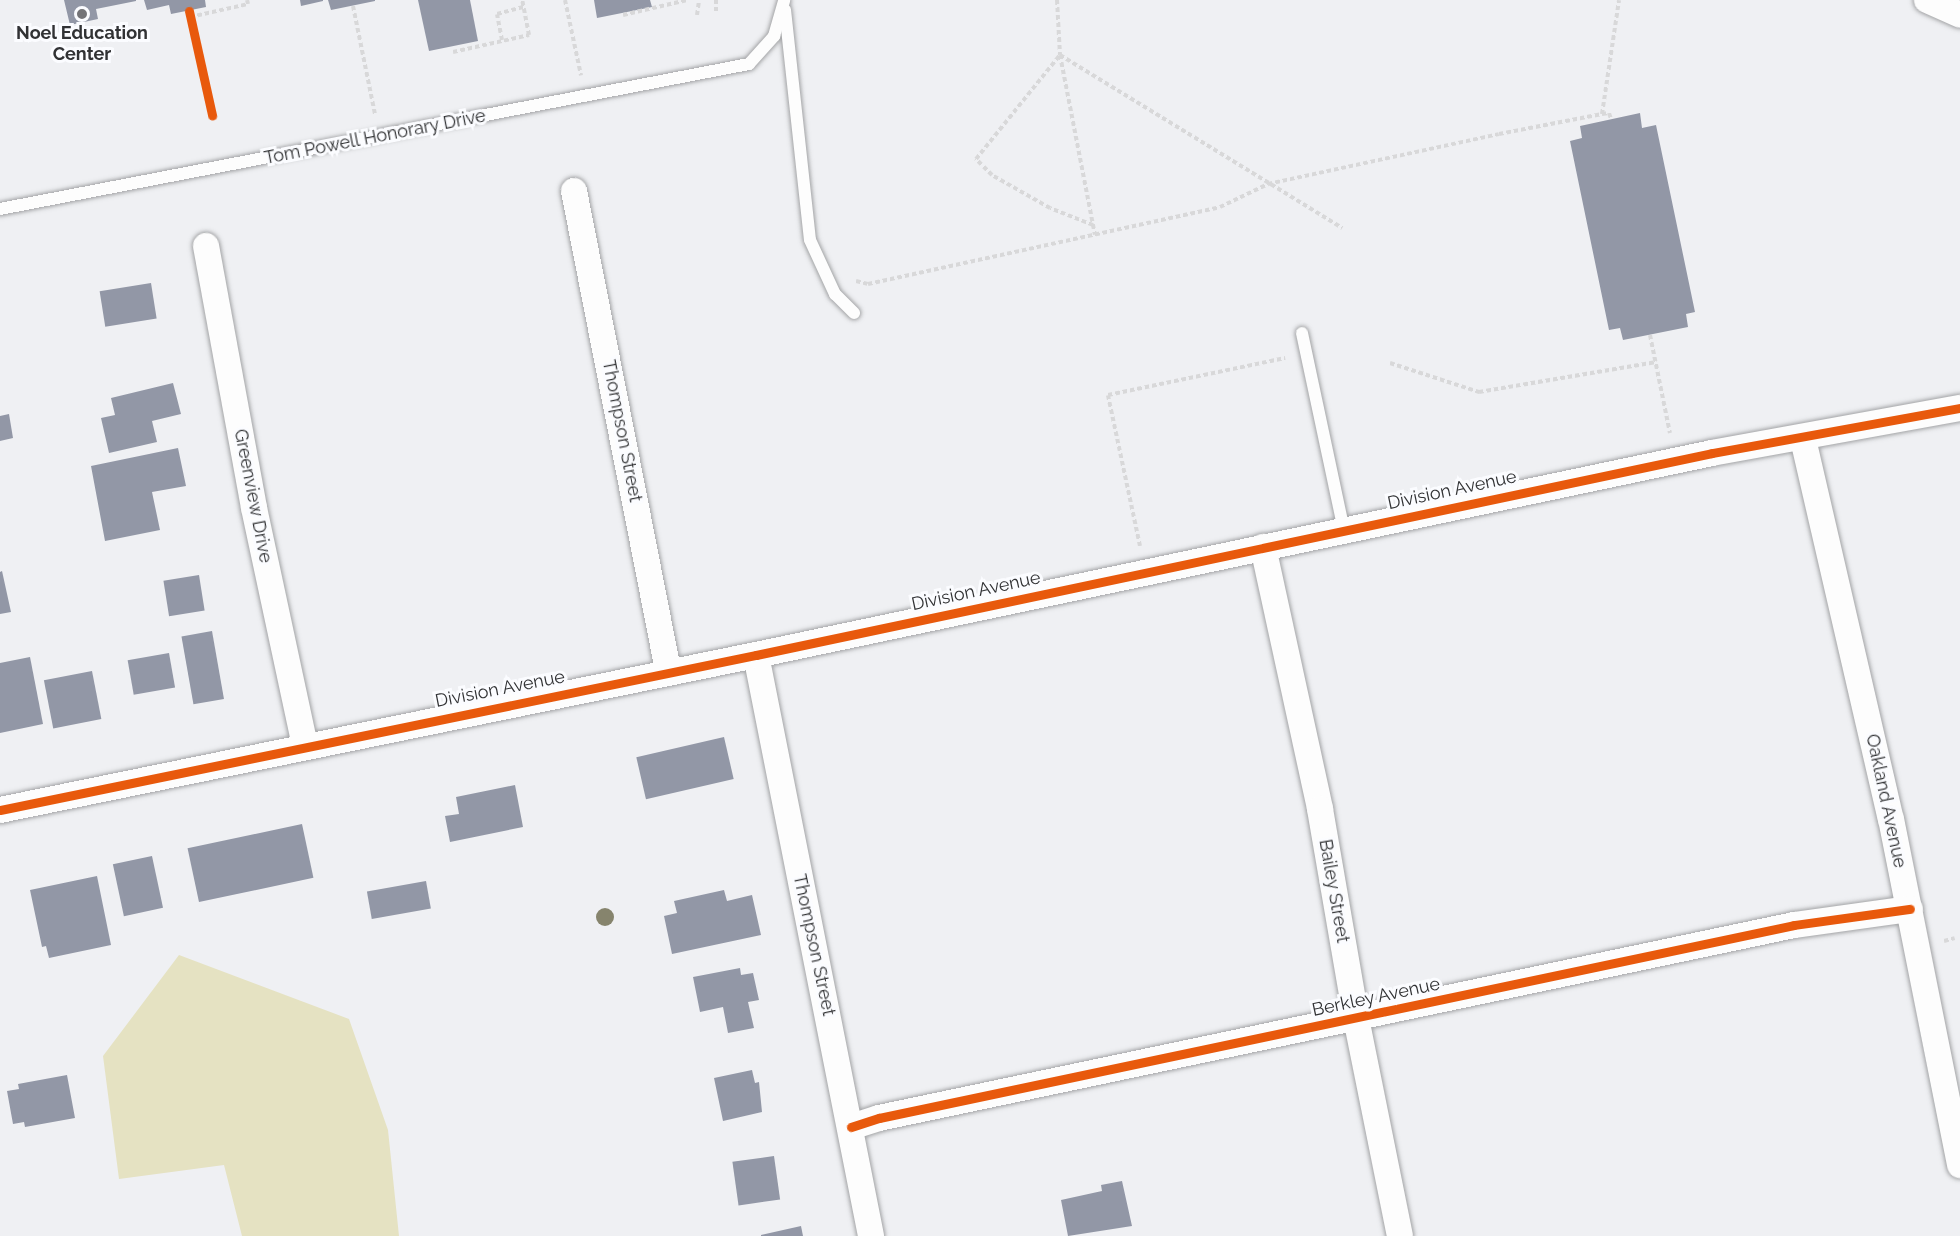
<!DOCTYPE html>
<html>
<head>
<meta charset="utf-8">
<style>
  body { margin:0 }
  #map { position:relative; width:1960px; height:1236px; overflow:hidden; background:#eff0f3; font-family:Raleway,sans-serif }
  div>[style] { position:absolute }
  .green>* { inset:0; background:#e5e2c2 }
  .building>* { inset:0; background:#9297a6; transform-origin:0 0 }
  .path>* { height:4px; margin-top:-2px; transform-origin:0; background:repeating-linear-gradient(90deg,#d8d8d9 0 4.5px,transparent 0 7.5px) }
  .roads { filter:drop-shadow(0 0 2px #a3a4a6) drop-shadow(0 0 2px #a3a4a6) }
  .service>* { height:12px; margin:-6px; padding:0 6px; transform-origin:6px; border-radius:6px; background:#fdfdfd }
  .minor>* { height:26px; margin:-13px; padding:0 13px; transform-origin:13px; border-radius:13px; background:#fdfdfd }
  .cycleway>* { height:9px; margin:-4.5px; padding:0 4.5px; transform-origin:4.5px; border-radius:4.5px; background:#e8590c }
  .trees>* { width:18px; height:18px; margin:-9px; border-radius:50%; background:#86846d }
  .dots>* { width:16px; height:16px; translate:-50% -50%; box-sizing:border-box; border:3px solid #fbfcff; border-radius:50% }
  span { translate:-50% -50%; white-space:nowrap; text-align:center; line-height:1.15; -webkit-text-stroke:6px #fbfcff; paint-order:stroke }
  .poi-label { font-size:18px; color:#313234; font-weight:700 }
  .street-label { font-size:18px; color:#313234 }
</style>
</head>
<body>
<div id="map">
  <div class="green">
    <div style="clip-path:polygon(179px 955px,349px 1019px,388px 1130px,399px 1236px,242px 1236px,224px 1165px,119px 1179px,103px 1056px)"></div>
  </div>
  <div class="building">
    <div style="clip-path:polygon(64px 0,136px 0,136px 1px,96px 9px,98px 19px,70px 25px)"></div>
    <div style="clip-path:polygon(144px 0,205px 0,206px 7px,171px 14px,169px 5px,147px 10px)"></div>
    <div style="clip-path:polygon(300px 0,323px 0,323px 1px,301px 6px)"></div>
    <div style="clip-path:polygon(328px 0,375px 0,375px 1px,331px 10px)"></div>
    <div style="clip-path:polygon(418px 0,470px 0,478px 41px,429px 51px)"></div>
    <div style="clip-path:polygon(594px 0,650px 0,652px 7px,597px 18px)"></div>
    <div style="clip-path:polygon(1640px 113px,1642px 128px,1656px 125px,1695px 312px,1686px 314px,1688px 327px,1623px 340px,1620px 328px,1609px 330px,1570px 141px,1582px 138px,1580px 126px)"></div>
    <div style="left:151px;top:283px;width:36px;height:52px;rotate:81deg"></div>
    <div style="clip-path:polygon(173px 383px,181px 414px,152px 421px,157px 442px,109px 453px,101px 418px,115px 415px,111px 398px)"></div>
    <div style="clip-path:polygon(9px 414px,13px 438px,0 441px,0 416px)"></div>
    <div style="clip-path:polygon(178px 448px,186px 486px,152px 492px,160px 530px,105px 541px,91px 466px)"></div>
    <div style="clip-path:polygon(2px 571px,11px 612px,0 614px,0 572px)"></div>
    <div style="left:199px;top:575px;width:36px;height:36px;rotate:81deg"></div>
    <div style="left:212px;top:631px;width:69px;height:31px;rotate:80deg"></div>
    <div style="left:169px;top:653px;width:35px;height:42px;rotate:80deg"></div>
    <div style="clip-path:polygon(30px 657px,43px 724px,0 733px,0 663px)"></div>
    <div style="left:92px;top:671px;width:49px;height:49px;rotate:79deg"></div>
    <div style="left:724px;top:737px;width:43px;height:90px;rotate:77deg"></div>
    <div style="clip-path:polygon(515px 785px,523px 827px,450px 842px,445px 816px,459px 814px,456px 797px)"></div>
    <div style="left:302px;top:824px;width:55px;height:117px;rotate:78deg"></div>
    <div style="left:152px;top:856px;width:53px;height:40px;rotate:78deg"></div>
    <div style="clip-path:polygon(97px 876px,111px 945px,49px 958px,46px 946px,42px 947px,30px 890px)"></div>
    <div style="left:426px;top:881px;width:28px;height:60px;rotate:80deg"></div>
    <div style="clip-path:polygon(724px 890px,727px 901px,752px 895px,761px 935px,672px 954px,664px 916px,677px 913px,674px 901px)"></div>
    <div style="clip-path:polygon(740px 968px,741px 975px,753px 973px,759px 1000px,748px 1002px,754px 1028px,728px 1033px,723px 1007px,700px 1012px,693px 977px)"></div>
    <div style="clip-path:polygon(752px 1070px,755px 1083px,759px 1082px,762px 1112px,723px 1121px,714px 1078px)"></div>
    <div style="clip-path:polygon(67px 1075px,75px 1118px,25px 1127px,24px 1122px,13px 1124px,7px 1091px,19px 1089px,18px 1084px)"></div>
    <div style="left:774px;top:1156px;width:44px;height:42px;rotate:82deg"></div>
    <div style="clip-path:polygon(1122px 1181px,1132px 1226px,1068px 1236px,1061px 1200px,1102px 1191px,1101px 1185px)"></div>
    <div style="clip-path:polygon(801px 1226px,803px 1236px,761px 1236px,761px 1235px)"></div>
  </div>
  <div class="path">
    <div style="left:565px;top:0;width:77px;rotate:78deg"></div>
    <div style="left:716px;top:0;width:11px;rotate:90deg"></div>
    <div style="left:1057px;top:0;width:55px;rotate:86.9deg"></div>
    <div style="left:1060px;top:55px;width:183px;rotate:79deg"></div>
    <div style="left:353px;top:6px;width:110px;rotate:78.5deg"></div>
    <div style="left:623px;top:15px;width:66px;rotate:-13.2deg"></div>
    <div style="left:697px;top:15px;width:15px;rotate:-82deg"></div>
    <div style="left:190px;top:17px;width:59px;rotate:-12.6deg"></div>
    <div style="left:248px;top:4px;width:4px;rotate:-104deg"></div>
    <div style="left:502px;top:40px;width:26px;rotate:-101deg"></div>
    <div style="left:497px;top:14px;width:27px;rotate:-15deg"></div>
    <div style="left:453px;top:52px;width:78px;rotate:-12.6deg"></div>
    <div style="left:529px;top:35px;width:36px;rotate:-101deg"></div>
    <div style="left:1602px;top:114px;width:115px;rotate:-81.5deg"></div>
    <div style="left:1093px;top:225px;width:46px;rotate:-158.4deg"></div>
    <div style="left:1050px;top:208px;width:67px;rotate:-150.4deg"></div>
    <div style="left:992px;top:175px;width:23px;rotate:-135deg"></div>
    <div style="left:976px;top:159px;width:134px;rotate:-51.1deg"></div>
    <div style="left:1060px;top:55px;width:331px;rotate:31.5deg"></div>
    <div style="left:856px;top:281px;width:12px;rotate:14deg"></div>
    <div style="left:868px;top:284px;width:360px;rotate:-12.3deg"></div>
    <div style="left:1220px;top:207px;width:53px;rotate:-25.6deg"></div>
    <div style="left:1268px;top:184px;width:236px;rotate:-12.2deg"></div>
    <div style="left:1499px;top:134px;width:105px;rotate:-11deg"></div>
    <div style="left:1602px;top:114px;width:7px;rotate:-8deg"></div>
    <div style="left:1609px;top:113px;width:6px;rotate:72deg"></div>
    <div style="left:1650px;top:335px;width:100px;rotate:78.5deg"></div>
    <div style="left:1390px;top:363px;width:94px;rotate:18deg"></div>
    <div style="left:1479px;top:392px;width:180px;rotate:-9.6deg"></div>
    <div style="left:1140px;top:546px;width:154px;rotate:-102deg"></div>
    <div style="left:1108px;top:395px;width:181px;rotate:-11.8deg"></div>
    <div style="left:1944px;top:941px;width:11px;rotate:-15deg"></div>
  </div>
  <div class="roads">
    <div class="service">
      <div style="left:785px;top:10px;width:231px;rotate:83.8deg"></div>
      <div style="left:810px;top:240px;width:60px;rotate:65.2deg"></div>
      <div style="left:835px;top:294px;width:27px;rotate:45deg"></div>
      <div style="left:0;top:209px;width:763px;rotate:-10.96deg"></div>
      <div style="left:749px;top:64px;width:38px;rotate:-48deg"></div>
      <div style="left:774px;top:36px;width:37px;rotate:-74deg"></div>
      <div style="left:1302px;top:333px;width:201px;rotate:78deg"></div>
    </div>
    <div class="minor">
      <div style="left:1927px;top:0;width:36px;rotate:24deg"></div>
      <div style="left:574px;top:191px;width:490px;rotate:78.9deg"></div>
      <div style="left:206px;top:246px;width:266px;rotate:79.6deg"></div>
      <div style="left:254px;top:508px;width:242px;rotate:77.9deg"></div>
      <div style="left:1803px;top:439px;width:390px;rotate:77deg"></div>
      <div style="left:1891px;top:819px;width:353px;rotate:78.7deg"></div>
      <div style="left:1263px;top:547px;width:268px;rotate:77.7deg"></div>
      <div style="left:1320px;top:809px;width:212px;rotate:80.2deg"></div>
      <div style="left:1356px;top:1018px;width:222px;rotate:78.6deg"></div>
      <div style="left:756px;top:655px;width:592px;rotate:78.8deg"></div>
      <div style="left:0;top:810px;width:772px;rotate:-11.59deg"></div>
      <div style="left:756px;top:655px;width:977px;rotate:-11.93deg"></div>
      <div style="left:1712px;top:453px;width:252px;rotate:-10.3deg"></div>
      <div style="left:851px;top:1127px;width:29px;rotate:-18deg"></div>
      <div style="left:879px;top:1118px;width:935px;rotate:-11.91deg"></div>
      <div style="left:1794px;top:925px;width:117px;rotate:-7.9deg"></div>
    </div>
  </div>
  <div class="cycleway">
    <div style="left:189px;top:11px;width:107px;rotate:77.5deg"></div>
    <div style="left:0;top:810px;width:772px;rotate:-11.59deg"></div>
    <div style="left:756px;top:655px;width:977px;rotate:-11.93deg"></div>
    <div style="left:1712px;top:453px;width:252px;rotate:-10.3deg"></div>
    <div style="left:851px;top:1127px;width:29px;rotate:-18deg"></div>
    <div style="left:879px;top:1118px;width:935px;rotate:-11.91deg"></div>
    <div style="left:1794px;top:925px;width:117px;rotate:-7.9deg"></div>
  </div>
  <div class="trees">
    <div style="left:605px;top:917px"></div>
  </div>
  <div class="dots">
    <div style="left:82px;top:14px;background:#747477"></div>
  </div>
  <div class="poi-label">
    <span style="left:82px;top:44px">Noel Education<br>Center</span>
  </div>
  <div class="street-label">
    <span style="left:375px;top:137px;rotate:-11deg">Tom Powell Honorary Drive</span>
    <span style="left:622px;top:431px;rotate:79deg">Thompson Street</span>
    <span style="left:1452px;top:490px;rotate:-12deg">Division Avenue</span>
    <span style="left:253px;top:496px;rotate:79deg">Greenview Drive</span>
    <span style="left:976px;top:591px;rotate:-12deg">Division Avenue</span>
    <span style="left:500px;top:689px;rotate:-11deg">Division Avenue</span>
    <span style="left:1886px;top:801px;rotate:78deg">Oakland Avenue</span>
    <span style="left:1334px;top:891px;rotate:80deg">Bailey Street</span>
    <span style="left:814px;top:945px;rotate:78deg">Thompson Street</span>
    <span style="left:1376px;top:997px;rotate:-12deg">Berkley Avenue</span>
  </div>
</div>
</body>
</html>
